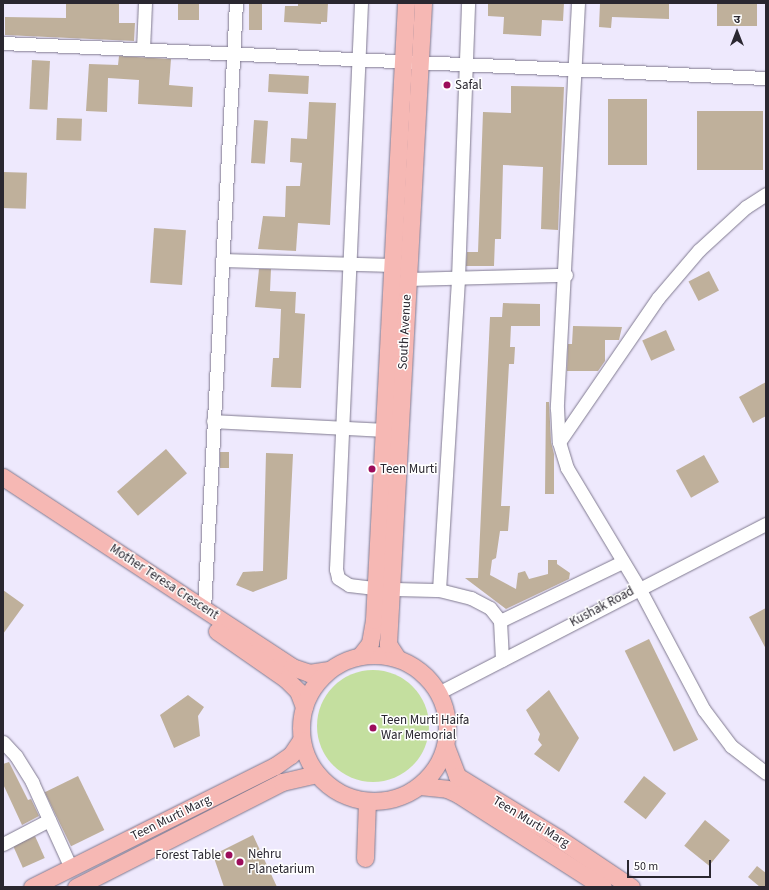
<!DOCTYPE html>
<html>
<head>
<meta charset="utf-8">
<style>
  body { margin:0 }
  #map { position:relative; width:769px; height:890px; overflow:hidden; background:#eee9fd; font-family:"Source Sans 3","Noto Sans Devanagari",sans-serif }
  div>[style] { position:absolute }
  .green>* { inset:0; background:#c4df9f }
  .round { border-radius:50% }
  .building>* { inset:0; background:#bfb09b; transform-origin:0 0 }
  .roads { filter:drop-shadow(0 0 1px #807a90) drop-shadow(0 0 1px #807a90) }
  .minor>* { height:13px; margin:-6.5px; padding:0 6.5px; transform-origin:6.5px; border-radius:6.5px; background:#fff }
  .major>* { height:17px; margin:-8.5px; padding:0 8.5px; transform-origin:8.5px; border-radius:8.5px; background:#f6b8b4 }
  .major>.ring { margin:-8.5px; padding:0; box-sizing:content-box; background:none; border:17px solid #f6b8b4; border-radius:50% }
  .dots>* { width:11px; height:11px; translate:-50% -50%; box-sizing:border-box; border:2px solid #fff; border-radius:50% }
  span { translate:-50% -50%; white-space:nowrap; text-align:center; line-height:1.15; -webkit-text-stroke:3px #fff; paint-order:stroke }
  .poi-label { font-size:13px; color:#2a2730 }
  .left { translate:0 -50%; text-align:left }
  .right { translate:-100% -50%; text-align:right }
  .street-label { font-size:13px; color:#2a2730 }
  .frame { position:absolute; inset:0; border:4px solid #2a2730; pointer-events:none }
  .north { position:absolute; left:717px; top:12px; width:40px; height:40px; -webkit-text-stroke:3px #fff; paint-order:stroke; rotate:0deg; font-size:11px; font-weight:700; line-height:16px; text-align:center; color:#2a2730 }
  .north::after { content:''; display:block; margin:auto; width:14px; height:18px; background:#2a2730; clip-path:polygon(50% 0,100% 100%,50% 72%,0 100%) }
  .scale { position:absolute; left:627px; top:860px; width:84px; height:18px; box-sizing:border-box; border:2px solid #2a2730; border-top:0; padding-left:5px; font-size:12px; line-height:14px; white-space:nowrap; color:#2a2730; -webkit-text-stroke:3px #fff; paint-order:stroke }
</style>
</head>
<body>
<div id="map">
  <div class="green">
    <div class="round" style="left:317px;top:670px;width:112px;height:112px"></div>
  </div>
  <div class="building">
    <div style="clip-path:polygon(66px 3px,119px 3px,119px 23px,135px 23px,134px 41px,5px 35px,5px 17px,66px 18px)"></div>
    <div style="left:178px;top:3px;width:21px;height:17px"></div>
    <div style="left:249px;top:3px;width:13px;height:27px"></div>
    <div style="clip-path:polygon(298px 3px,328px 3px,327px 22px,321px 22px,321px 24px,284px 22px,285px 6px,298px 6px)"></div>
    <div style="clip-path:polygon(488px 3px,564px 3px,563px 21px,542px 20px,541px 36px,503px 34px,504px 17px,488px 16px)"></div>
    <div style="clip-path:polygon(600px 3px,669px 3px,669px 19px,612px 17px,611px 28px,599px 27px)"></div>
    <div style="left:717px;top:3px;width:40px;height:23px"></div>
    <div style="clip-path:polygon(119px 56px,171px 59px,169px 85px,193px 87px,192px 107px,138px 104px,139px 80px,108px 78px,107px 112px,86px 111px,89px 64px,118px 65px)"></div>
    <div style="left:32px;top:60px;width:18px;height:49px;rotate:3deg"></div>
    <div style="left:269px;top:74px;width:40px;height:18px;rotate:3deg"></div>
    <div style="clip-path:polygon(511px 86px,564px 87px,558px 230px,541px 229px,543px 167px,503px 165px,501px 239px,495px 239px,494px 266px,466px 266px,467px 252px,478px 252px,483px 112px,511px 113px)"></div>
    <div style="left:608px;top:99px;width:39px;height:66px"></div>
    <div style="clip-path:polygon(309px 102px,336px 103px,330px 225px,298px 223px,296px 251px,258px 249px,263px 216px,285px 217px,286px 186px,300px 186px,302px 163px,290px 162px,291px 138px,307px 139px)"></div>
    <div style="left:697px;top:111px;width:66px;height:59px"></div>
    <div style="left:57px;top:118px;width:25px;height:22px;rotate:2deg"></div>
    <div style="left:254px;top:120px;width:14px;height:43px;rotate:4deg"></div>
    <div style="left:3px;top:172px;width:24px;height:36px;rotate:2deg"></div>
    <div style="left:154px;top:228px;width:32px;height:55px;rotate:4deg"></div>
    <div style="clip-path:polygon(259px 269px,271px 269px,270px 291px,296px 292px,295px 313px,305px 314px,301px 388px,271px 387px,273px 358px,279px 358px,281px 309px,255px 307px)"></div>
    <div style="left:709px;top:271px;width:22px;height:23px;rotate:63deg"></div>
    <div style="clip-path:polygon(503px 303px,540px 304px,540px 326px,511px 326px,510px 347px,515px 347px,514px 364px,509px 364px,501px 506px,510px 506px,508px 531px,500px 531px,496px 558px,492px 560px,490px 575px,516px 589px,518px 573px,525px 571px,529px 579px,548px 574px,548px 560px,557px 560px,557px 564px,570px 573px,569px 579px,506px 609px,465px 578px,478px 578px,490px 317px,502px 317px)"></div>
    <div style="clip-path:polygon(573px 326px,622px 327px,619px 340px,605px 340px,605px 361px,598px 371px,567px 371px,568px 344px,572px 344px)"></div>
    <div style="left:666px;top:330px;width:22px;height:26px;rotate:66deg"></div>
    <div style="clip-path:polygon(766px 382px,766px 416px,753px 423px,739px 397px)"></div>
    <div style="clip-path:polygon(546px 402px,549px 402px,551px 442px,554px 454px,554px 494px,545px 494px)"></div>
    <div style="left:166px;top:449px;width:32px;height:65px;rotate:49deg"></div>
    <div style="left:220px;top:452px;width:9px;height:16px"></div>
    <div style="clip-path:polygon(266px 453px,293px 454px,287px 579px,253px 592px,236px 585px,243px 572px,263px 571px)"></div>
    <div style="left:704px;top:455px;width:31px;height:32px;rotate:61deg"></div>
    <div style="clip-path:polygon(3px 590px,24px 605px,3px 634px)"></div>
    <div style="clip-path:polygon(766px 608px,766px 649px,749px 617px)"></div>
    <div style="left:649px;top:639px;width:112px;height:27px;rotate:64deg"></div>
    <div style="clip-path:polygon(549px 690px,579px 738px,559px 772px,534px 754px,542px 745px,538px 740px,540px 734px,526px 710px)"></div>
    <div style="clip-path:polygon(188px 695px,204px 707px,198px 716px,200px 736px,174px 748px,160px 715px)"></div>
    <div style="clip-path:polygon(9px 762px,28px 800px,31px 799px,39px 816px,22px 825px,3px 784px,3px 764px)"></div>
    <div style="left:78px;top:776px;width:60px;height:37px;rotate:64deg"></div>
    <div style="left:644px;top:776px;width:28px;height:33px;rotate:38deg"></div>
    <div style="left:705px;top:820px;width:32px;height:33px;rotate:39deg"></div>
    <div style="clip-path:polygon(253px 835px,277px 887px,224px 887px,213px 855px)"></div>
    <div style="left:35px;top:836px;width:24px;height:24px;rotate:66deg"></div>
    <div style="clip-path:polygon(757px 866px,766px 873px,766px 887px,760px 887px,748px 877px)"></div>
  </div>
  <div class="roads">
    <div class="minor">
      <div style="left:361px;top:3px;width:567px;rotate:92.53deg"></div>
      <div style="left:336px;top:569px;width:9px;rotate:77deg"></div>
      <div style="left:338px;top:578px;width:13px;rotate:32deg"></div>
      <div style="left:349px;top:585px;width:26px;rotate:7deg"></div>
      <div style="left:578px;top:3px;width:406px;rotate:93deg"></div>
      <div style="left:557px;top:408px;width:34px;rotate:87deg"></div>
      <div style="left:559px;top:442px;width:27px;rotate:73deg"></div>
      <div style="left:567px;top:468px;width:140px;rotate:59deg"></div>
      <div style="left:639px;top:588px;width:138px;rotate:62deg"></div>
      <div style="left:704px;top:710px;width:45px;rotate:53.1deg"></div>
      <div style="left:731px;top:746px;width:44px;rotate:37.6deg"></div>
      <div style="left:3px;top:43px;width:764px;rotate:2.63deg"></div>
      <div style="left:143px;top:49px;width:46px;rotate:-87.5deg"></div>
      <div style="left:222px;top:260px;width:171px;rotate:1.7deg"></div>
      <div style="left:408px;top:279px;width:158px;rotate:-1.5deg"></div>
      <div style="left:213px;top:421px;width:171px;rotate:3deg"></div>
      <div style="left:559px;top:442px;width:175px;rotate:-55.5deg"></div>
      <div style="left:658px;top:298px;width:63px;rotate:-49.5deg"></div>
      <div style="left:699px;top:250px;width:64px;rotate:-42.5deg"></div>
      <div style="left:746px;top:207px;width:24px;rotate:-33deg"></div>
      <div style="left:391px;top:589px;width:48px;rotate:1.2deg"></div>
      <div style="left:439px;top:590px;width:313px;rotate:-86.5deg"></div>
      <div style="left:458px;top:278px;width:275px;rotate:-87.9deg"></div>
      <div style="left:439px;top:590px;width:33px;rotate:14deg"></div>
      <div style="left:471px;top:598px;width:21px;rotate:28deg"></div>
      <div style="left:490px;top:608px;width:16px;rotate:52deg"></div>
      <div style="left:500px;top:621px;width:39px;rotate:87deg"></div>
      <div style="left:204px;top:609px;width:607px;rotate:-86.98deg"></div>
      <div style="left:500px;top:621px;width:136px;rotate:-25.8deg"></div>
      <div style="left:440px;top:692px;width:367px;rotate:-27.3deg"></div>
      <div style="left:3px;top:742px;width:19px;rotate:47deg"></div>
      <div style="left:16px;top:756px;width:31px;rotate:58deg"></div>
      <div style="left:32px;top:782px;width:94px;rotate:65.6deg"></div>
      <div style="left:3px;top:844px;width:52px;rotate:-27.6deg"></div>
    </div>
    <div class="major">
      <div style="left:3px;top:477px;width:346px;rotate:33.3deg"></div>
      <div style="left:292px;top:667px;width:18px;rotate:19deg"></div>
      <div style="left:309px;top:673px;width:20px;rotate:-9deg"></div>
      <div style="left:217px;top:631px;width:84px;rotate:34.8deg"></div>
      <div style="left:286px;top:679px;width:17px;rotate:45deg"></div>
      <div style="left:298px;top:691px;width:17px;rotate:69deg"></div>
      <div class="ring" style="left:301px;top:655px;width:129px;height:129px"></div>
      <div style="left:360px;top:656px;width:16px;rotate:-52deg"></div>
      <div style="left:370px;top:643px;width:23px;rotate:-80deg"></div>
      <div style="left:374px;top:620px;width:618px;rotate:-87.03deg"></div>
      <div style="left:397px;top:658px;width:17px;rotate:-123deg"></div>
      <div style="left:388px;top:644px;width:642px;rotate:-86.87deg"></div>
      <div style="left:446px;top:747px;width:31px;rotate:69deg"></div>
      <div style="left:457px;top:776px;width:119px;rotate:31.5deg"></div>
      <div style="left:558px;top:838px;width:88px;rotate:33.9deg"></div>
      <div style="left:420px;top:786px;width:27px;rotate:6deg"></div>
      <div style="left:447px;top:789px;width:12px;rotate:24deg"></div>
      <div style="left:458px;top:794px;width:172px;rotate:32.7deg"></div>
      <div style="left:365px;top:858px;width:57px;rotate:-88deg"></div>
      <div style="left:32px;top:887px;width:271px;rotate:-26.5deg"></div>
      <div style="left:275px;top:766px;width:19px;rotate:-35deg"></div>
      <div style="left:291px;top:755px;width:18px;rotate:-56deg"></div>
      <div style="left:76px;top:887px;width:231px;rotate:-27deg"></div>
      <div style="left:282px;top:782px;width:36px;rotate:-13deg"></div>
    </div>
  </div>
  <div class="dots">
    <div style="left:447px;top:85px;background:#9c0d5b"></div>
    <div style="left:372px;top:469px;background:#9c0d5b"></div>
    <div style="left:373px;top:728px;background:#9c0d5b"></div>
    <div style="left:229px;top:855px;background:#9c0d5b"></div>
    <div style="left:240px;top:862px;background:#9c0d5b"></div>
  </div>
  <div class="poi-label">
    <span class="left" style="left:455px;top:85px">Safal</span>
    <span class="left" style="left:380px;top:469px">Teen Murti</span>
    <span class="left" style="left:381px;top:728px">Teen Murti Haifa<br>War Memorial</span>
    <span class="right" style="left:221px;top:855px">Forest Table</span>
    <span class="left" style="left:248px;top:862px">Nehru<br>Planetarium</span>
  </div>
  <div class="street-label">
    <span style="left:405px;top:332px;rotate:-87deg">South Avenue</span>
    <span style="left:164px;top:582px;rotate:33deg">Mother Teresa Crescent</span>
    <span style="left:602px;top:607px;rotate:-28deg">Kushak Road</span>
    <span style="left:171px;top:818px;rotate:-26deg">Teen Murti Marg</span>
    <span style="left:531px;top:822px;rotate:31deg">Teen Murti Marg</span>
  </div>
  <div class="frame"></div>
  <div class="north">उ</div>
  <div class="scale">50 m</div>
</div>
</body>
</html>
